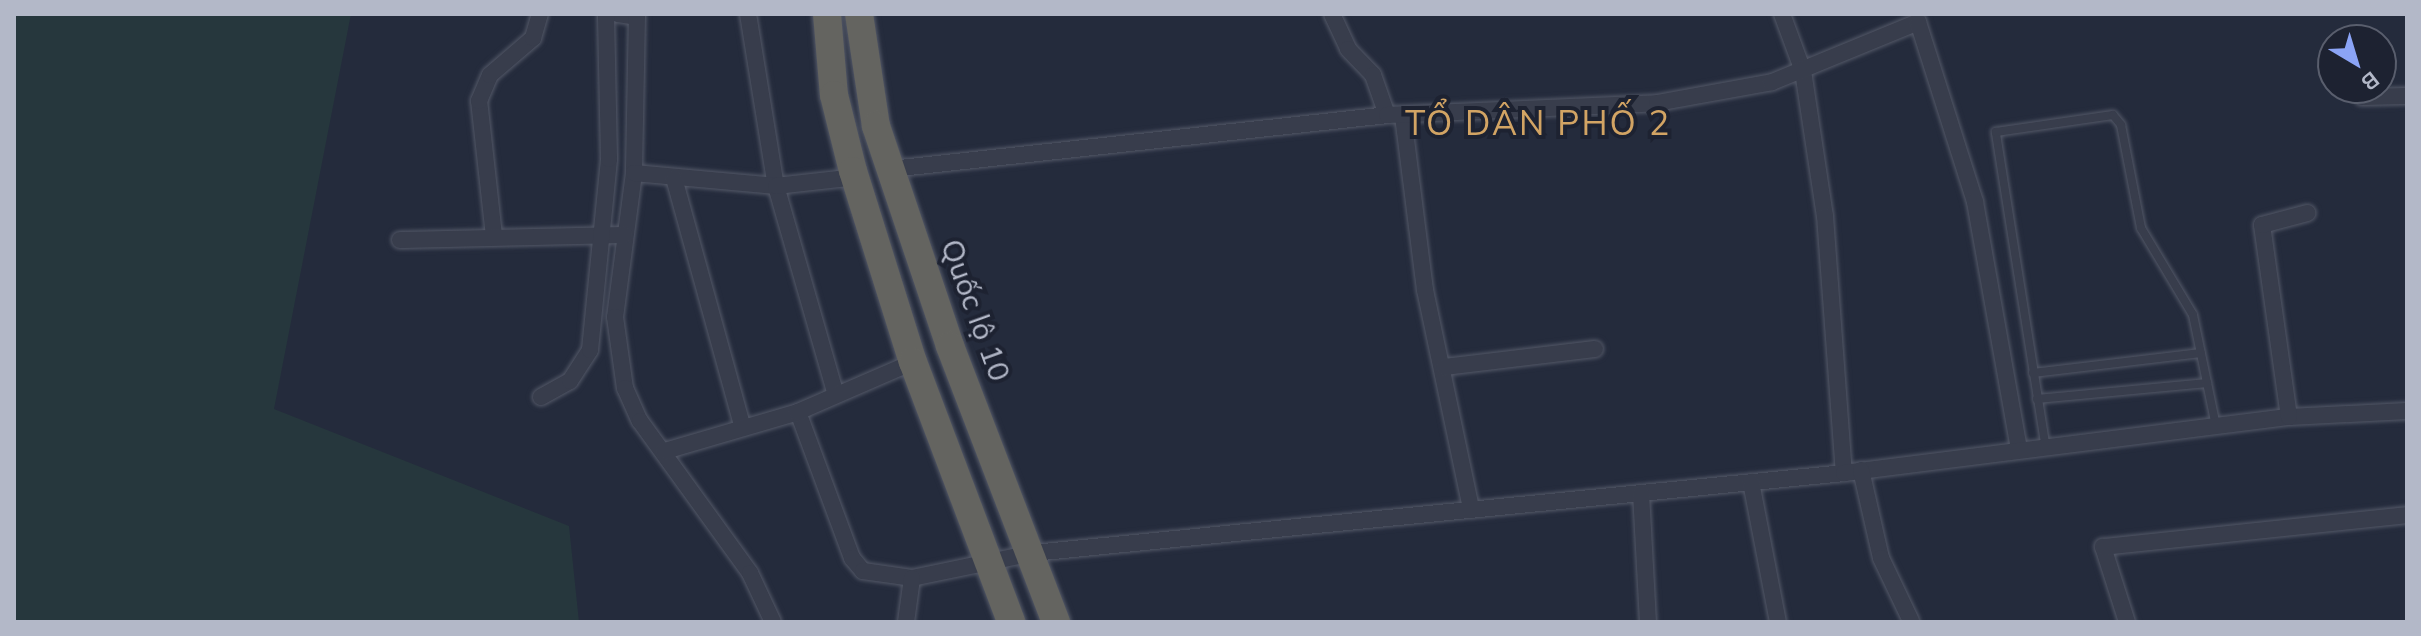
<!DOCTYPE html>
<html>
<head>
<meta charset="utf-8">
<style>
  body { margin:0 }
  #map { position:relative; width:2421px; height:636px; overflow:hidden; background:#242b3c; font-family:Mulish,sans-serif }
  div>[style] { position:absolute }
  .green>* { inset:0; background:#26373d }
  .roads { filter:drop-shadow(0 0 2px #535867) drop-shadow(0 0 2px #535867) }
  .service>* { height:8px; margin:-4px; padding:0 4px; transform-origin:4px; border-radius:4px; background:#383d4c }
  .minor>* { height:16px; margin:-8px; padding:0 8px; transform-origin:8px; border-radius:8px; background:#383d4c }
  .trunk>* { height:28px; margin:-14px; padding:0 14px; transform-origin:14px; border-radius:14px; background:#646460 }
  span { translate:-50% -50%; white-space:nowrap; text-align:center; line-height:1.15; -webkit-text-stroke:8px #1d2231; paint-order:stroke }
  .street-label { font-size:30px; color:#b3b8c8 }
  .quarter-label { font-size:34px; color:#d2a464; letter-spacing:2px }
  .frame { position:absolute; inset:0; border:16px solid #b3b8c8; pointer-events:none }
  .north { position:absolute; left:2317px; top:24px; width:80px; height:80px; box-sizing:border-box; background:#1d2231; border:2px solid #595e6d; border-radius:50%; rotate:142deg; font-size:22px; font-weight:700; line-height:32px; text-align:center; color:#b3b8c8 }
  .north::after { content:''; display:block; margin:auto; width:28px; height:36px; background:#8ba4f6; clip-path:polygon(50% 0,100% 100%,50% 72%,0 100%) }
</style>
</head>
<body>
<div id="map">
  <div class="green">
    <div style="clip-path:polygon(14px 14px,351px 14px,274px 409px,569px 526px,579px 622px,14px 622px)"></div>
  </div>
  <div class="roads">
    <div class="service">
      <div style="left:2033px;top:373px;width:169px;rotate:-6.8deg"></div>
      <div style="left:2037px;top:399px;width:171px;rotate:-5.4deg"></div>
      <div style="left:2045px;top:443px;width:315px;rotate:-99deg"></div>
      <div style="left:1996px;top:132px;width:118px;rotate:-8.3deg"></div>
      <div style="left:2113px;top:115px;width:13px;rotate:51deg"></div>
      <div style="left:2121px;top:125px;width:105px;rotate:79deg"></div>
      <div style="left:2141px;top:228px;width:101px;rotate:59.1deg"></div>
      <div style="left:2193px;top:315px;width:113px;rotate:78.3deg"></div>
    </div>
    <div class="minor">
      <div style="left:618px;top:14px;width:19px;rotate:9deg"></div>
      <div style="left:637px;top:14px;width:159px;rotate:91.1deg"></div>
      <div style="left:634px;top:173px;width:145px;rotate:97.5deg"></div>
      <div style="left:615px;top:317px;width:72px;rotate:82deg"></div>
      <div style="left:625px;top:388px;width:36px;rotate:66deg"></div>
      <div style="left:640px;top:421px;width:188px;rotate:54.1deg"></div>
      <div style="left:750px;top:573px;width:54px;rotate:64.9deg"></div>
      <div style="left:748px;top:14px;width:174px;rotate:80.8deg"></div>
      <div style="left:776px;top:186px;width:217px;rotate:74deg"></div>
      <div style="left:1332px;top:14px;width:38px;rotate:65deg"></div>
      <div style="left:1348px;top:49px;width:36px;rotate:46deg"></div>
      <div style="left:1373px;top:75px;width:42px;rotate:70.7deg"></div>
      <div style="left:1782px;top:14px;width:61px;rotate:69.8deg"></div>
      <div style="left:1803px;top:71px;width:147px;rotate:81.4deg"></div>
      <div style="left:1825px;top:216px;width:258px;rotate:85.8deg"></div>
      <div style="left:2362px;top:97px;width:45px;rotate:-1.3deg"></div>
      <div style="left:1403px;top:116px;width:175px;rotate:82.8deg"></div>
      <div style="left:1425px;top:290px;width:224px;rotate:78.1deg"></div>
      <div style="left:891px;top:169px;width:499px;rotate:-6.2deg"></div>
      <div style="left:1387px;top:115px;width:270px;rotate:-2.5deg"></div>
      <div style="left:1657px;top:103px;width:117px;rotate:-10.3deg"></div>
      <div style="left:1772px;top:82px;width:158px;rotate:-22.3deg"></div>
      <div style="left:1918px;top:22px;width:189px;rotate:72.4deg"></div>
      <div style="left:1975px;top:202px;width:251px;rotate:79.9deg"></div>
      <div style="left:634px;top:173px;width:143px;rotate:5.2deg"></div>
      <div style="left:776px;top:186px;width:81px;rotate:-6.4deg"></div>
      <div style="left:674px;top:178px;width:259px;rotate:74.6deg"></div>
      <div style="left:494px;top:236px;width:136px;rotate:-96.3deg"></div>
      <div style="left:479px;top:101px;width:28px;rotate:-67deg"></div>
      <div style="left:490px;top:75px;width:57px;rotate:-40.7deg"></div>
      <div style="left:533px;top:38px;width:25px;rotate:-74deg"></div>
      <div style="left:400px;top:240px;width:225px;rotate:-1.3deg"></div>
      <div style="left:1444px;top:367px;width:152px;rotate:-6.8deg"></div>
      <div style="left:541px;top:397px;width:33px;rotate:-29deg"></div>
      <div style="left:570px;top:381px;width:37px;rotate:-57deg"></div>
      <div style="left:590px;top:350px;width:192px;rotate:-84.3deg"></div>
      <div style="left:609px;top:159px;width:145px;rotate:-91.2deg"></div>
      <div style="left:798px;top:412px;width:156px;rotate:69.7deg"></div>
      <div style="left:852px;top:558px;width:17px;rotate:50deg"></div>
      <div style="left:863px;top:571px;width:49px;rotate:8.1deg"></div>
      <div style="left:912px;top:578px;width:124px;rotate:-11.7deg"></div>
      <div style="left:1033px;top:553px;width:815px;rotate:-5.63deg"></div>
      <div style="left:1844px;top:473px;width:449px;rotate:-7.2deg"></div>
      <div style="left:2289px;top:417px;width:118px;rotate:-2.9deg"></div>
      <div style="left:2289px;top:417px;width:194px;rotate:-98deg"></div>
      <div style="left:2262px;top:225px;width:47px;rotate:-14.9deg"></div>
      <div style="left:665px;top:451px;width:139px;rotate:-16.3deg"></div>
      <div style="left:798px;top:412px;width:125px;rotate:-23.5deg"></div>
      <div style="left:1861px;top:470px;width:90px;rotate:77.2deg"></div>
      <div style="left:1881px;top:558px;width:70px;rotate:64.5deg"></div>
      <div style="left:1751px;top:482px;width:143px;rotate:79.1deg"></div>
      <div style="left:1641px;top:493px;width:129px;rotate:86.9deg"></div>
      <div style="left:906px;top:622px;width:44px;rotate:-82.2deg"></div>
      <div style="left:2127px;top:622px;width:79px;rotate:-107.7deg"></div>
      <div style="left:2103px;top:547px;width:306px;rotate:-6deg"></div>
    </div>
    <div class="trunk">
      <div style="left:827px;top:14px;width:81px;rotate:85.1deg"></div>
      <div style="left:834px;top:95px;width:78px;rotate:76deg"></div>
      <div style="left:853px;top:171px;width:200px;rotate:72.6deg"></div>
      <div style="left:913px;top:362px;width:278px;rotate:69.3deg"></div>
      <div style="left:859px;top:14px;width:113px;rotate:81.4deg"></div>
      <div style="left:876px;top:126px;width:232px;rotate:71.4deg"></div>
      <div style="left:950px;top:346px;width:296px;rotate:69deg"></div>
    </div>
  </div>
  <div class="street-label">
    <span style="left:976px;top:310px;rotate:70deg">Quốc lộ 10</span>
  </div>
  <div class="quarter-label">
    <span style="left:1538px;top:123px">TỔ DÂN PHỐ 2</span>
  </div>
  <div class="frame"></div>
  <div class="north">B</div>
</div>
</body>
</html>
